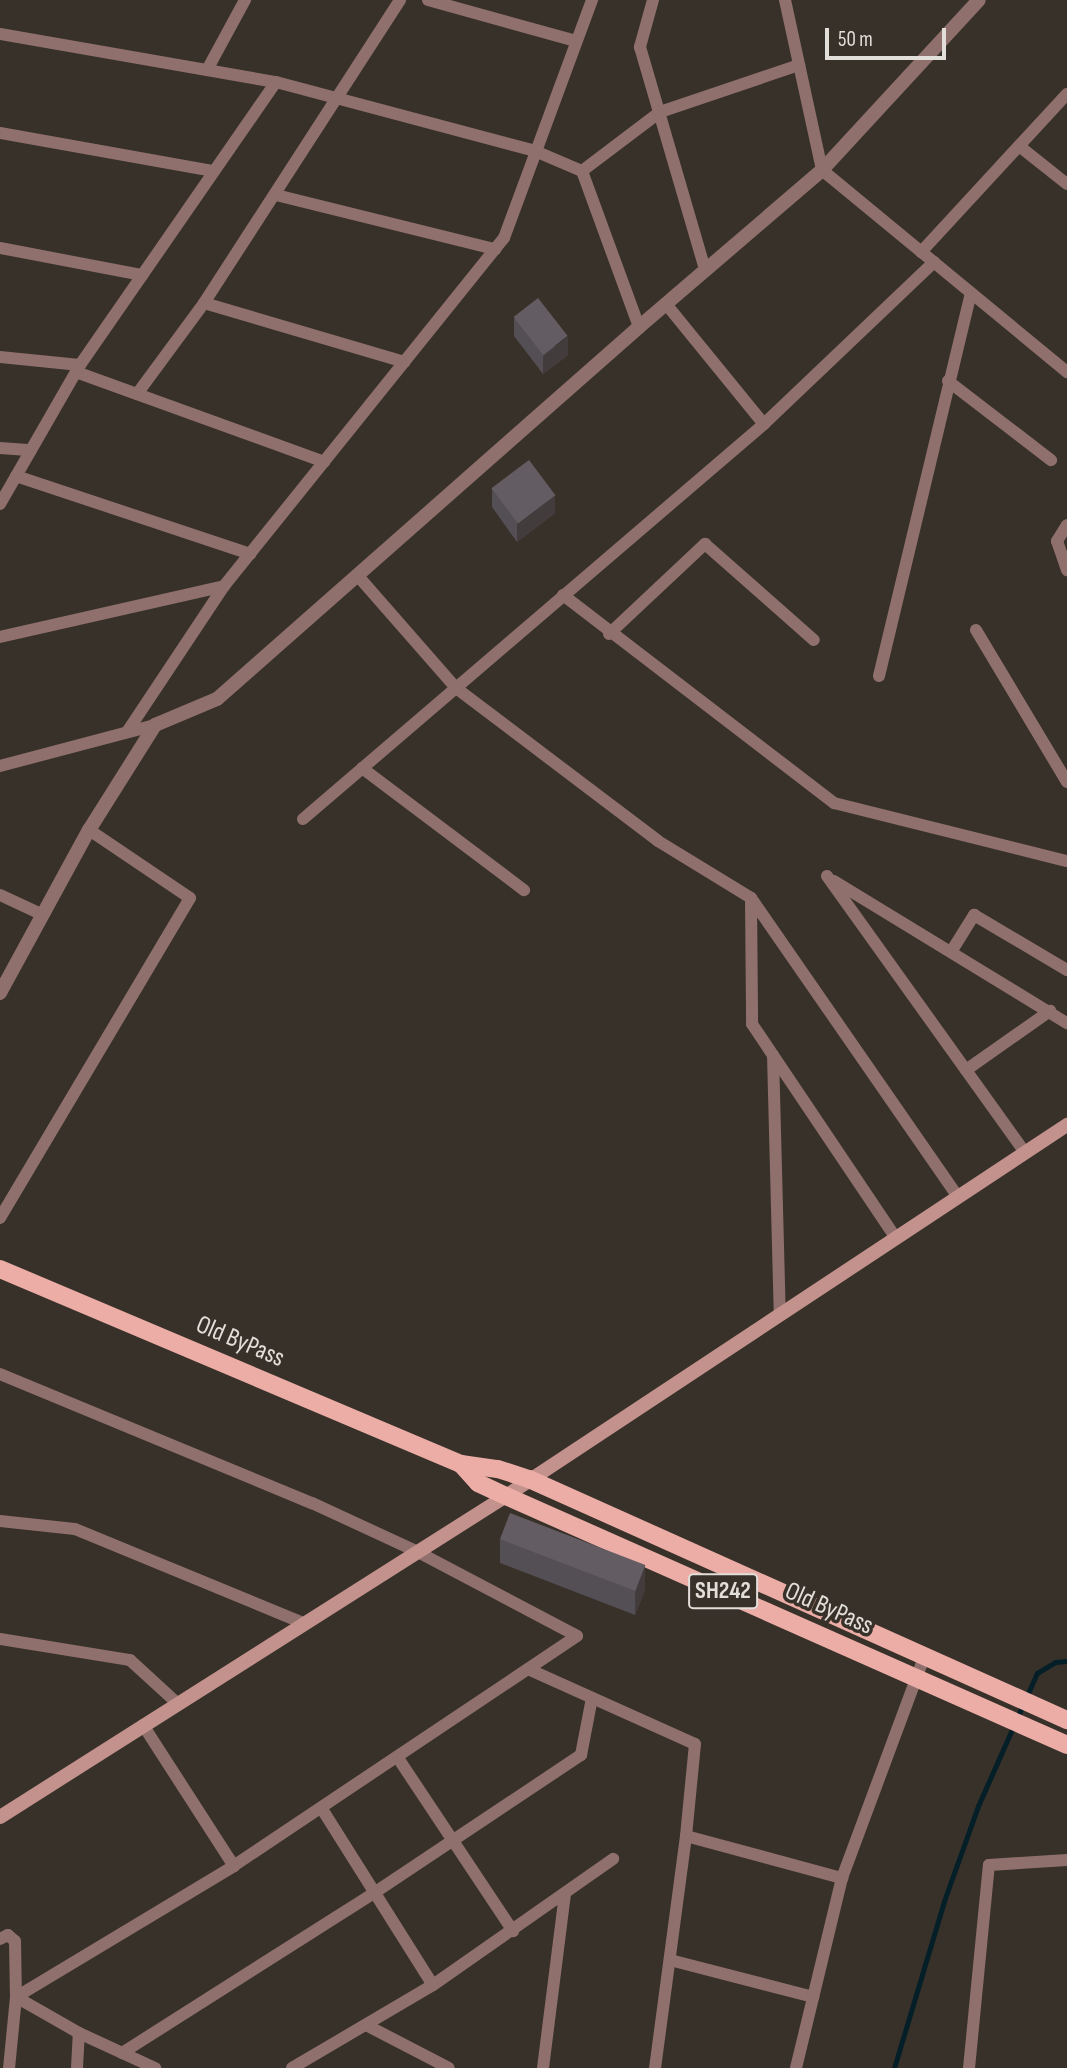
<!DOCTYPE html>
<html>
<head>
<meta charset="utf-8">
<style>
  body { margin:0 }
  #map { position:relative; width:1067px; height:2068px; overflow:hidden; background:#383129; font-family:"Sofia Sans Condensed",sans-serif }
  div>[style] { position:absolute }
  .stream>* { height:5px; margin:-2.5px; padding:0 2.5px; transform-origin:2.5px; border-radius:2.5px; background:#051f28 }
  .minor>* { height:12px; margin:-6px; padding:0 6px; transform-origin:6px; border-radius:6px; background:#8f706d }
  .tertiary>* { height:14px; margin:-7px; padding:0 7px; transform-origin:7px; border-radius:7px; background:#8f706d }
  .secondary>* { height:14px; margin:-7px; padding:0 7px; transform-origin:7px; border-radius:7px; background:#c3928d }
  .primary>* { height:18px; margin:-9px; padding:0 9px; transform-origin:9px; border-radius:9px; background:#ecada6 }
  .wall>* { inset:0; background:#544e55 }
  .shaded-wall>* { inset:0; background:#423c3d }
  .building>* { inset:0; background:#635d63; transform-origin:0 0 }
  span { translate:-50% -50%; white-space:nowrap; text-align:center; line-height:1.15; -webkit-text-stroke:7px #383129; paint-order:stroke }
  .shield-label span { padding:2px 5px; background:#383129; border:2px solid; border-radius:5px; -webkit-text-stroke-width:0 }
  .shield-label { font-size:24px; color:#e2ded9; font-weight:700 }
  .street-label { font-size:26px; color:#e2ded9 }
  .scale { position:absolute; left:825px; top:28px; width:121px; height:32px; box-sizing:border-box; border:4px solid #e2ded9; border-top:0; padding-left:9px; font-size:21px; line-height:24px; white-space:nowrap; color:#e2ded9; -webkit-text-stroke:5px #383129; paint-order:stroke }
</style>
</head>
<body>
<div id="map">
  <div class="stream">
    <div style="left:894px;top:2068px;width:174px;rotate:-73.3deg"></div>
    <div style="left:944px;top:1901px;width:101px;rotate:-70.3deg"></div>
    <div style="left:978px;top:1806px;width:145px;rotate:-66.1deg"></div>
    <div style="left:1037px;top:1673px;width:21px;rotate:-31deg"></div>
    <div style="left:1055px;top:1662px;width:12px;rotate:-5deg"></div>
  </div>
  <div class="minor">
    <div style="left:428px;top:0;width:154px;rotate:15.5deg"></div>
    <div style="left:653px;top:0;width:49px;rotate:105.5deg"></div>
    <div style="left:640px;top:47px;width:232px;rotate:73.7deg"></div>
    <div style="left:785px;top:0;width:174px;rotate:77.7deg"></div>
    <div style="left:822px;top:170px;width:318px;rotate:39.5deg"></div>
    <div style="left:0;top:34px;width:280px;rotate:9.9deg"></div>
    <div style="left:276px;top:82px;width:268px;rotate:14.9deg"></div>
    <div style="left:535px;top:151px;width:51px;rotate:23.1deg"></div>
    <div style="left:582px;top:171px;width:166px;rotate:69.9deg"></div>
    <div style="left:207px;top:70px;width:80px;rotate:-61.5deg"></div>
    <div style="left:0;top:133px;width:217px;rotate:10.1deg"></div>
    <div style="left:1019px;top:146px;width:61px;rotate:38.4deg"></div>
    <div style="left:582px;top:171px;width:98px;rotate:-37.1deg"></div>
    <div style="left:660px;top:112px;width:147px;rotate:-18.7deg"></div>
    <div style="left:276px;top:195px;width:226px;rotate:13.9deg"></div>
    <div style="left:0;top:248px;width:145px;rotate:10.8deg"></div>
    <div style="left:921px;top:252px;width:215px;rotate:-47.3deg"></div>
    <div style="left:204px;top:303px;width:209px;rotate:16.4deg"></div>
    <div style="left:666px;top:304px;width:155px;rotate:50.8deg"></div>
    <div style="left:0;top:357px;width:80px;rotate:5.7deg"></div>
    <div style="left:76px;top:372px;width:264px;rotate:19.9deg"></div>
    <div style="left:948px;top:381px;width:130px;rotate:37.5deg"></div>
    <div style="left:137px;top:394px;width:113px;rotate:-53.6deg"></div>
    <div style="left:204px;top:303px;width:361px;rotate:-57.1deg"></div>
    <div style="left:0;top:448px;width:31px;rotate:4deg"></div>
    <div style="left:16px;top:476px;width:247px;rotate:18.4deg"></div>
    <div style="left:0;top:504px;width:160px;rotate:-60.1deg"></div>
    <div style="left:80px;top:365px;width:344px;rotate:-55.3deg"></div>
    <div style="left:1067px;top:525px;width:19px;rotate:122deg"></div>
    <div style="left:1057px;top:541px;width:31px;rotate:71deg"></div>
    <div style="left:358px;top:576px;width:149px;rotate:48.8deg"></div>
    <div style="left:456px;top:688px;width:253px;rotate:37.1deg"></div>
    <div style="left:658px;top:841px;width:109px;rotate:31.5deg"></div>
    <div style="left:751px;top:898px;width:364px;rotate:55.3deg"></div>
    <div style="left:563px;top:595px;width:342px;rotate:37.5deg"></div>
    <div style="left:834px;top:803px;width:240px;rotate:14deg"></div>
    <div style="left:976px;top:630px;width:177px;rotate:59.1deg"></div>
    <div style="left:609px;top:634px;width:132px;rotate:-43.2deg"></div>
    <div style="left:705px;top:544px;width:145px;rotate:41.4deg"></div>
    <div style="left:0;top:637px;width:230px;rotate:-12.8deg"></div>
    <div style="left:879px;top:676px;width:394px;rotate:-76.5deg"></div>
    <div style="left:127px;top:732px;width:175px;rotate:-56.4deg"></div>
    <div style="left:224px;top:586px;width:447px;rotate:-51.2deg"></div>
    <div style="left:504px;top:238px;width:254px;rotate:-69.7deg"></div>
    <div style="left:0;top:766px;width:160px;rotate:-14.8deg"></div>
    <div style="left:362px;top:768px;width:203px;rotate:37deg"></div>
    <div style="left:303px;top:819px;width:607px;rotate:-40.59deg"></div>
    <div style="left:764px;top:424px;width:235px;rotate:-43.6deg"></div>
    <div style="left:827px;top:876px;width:340px;rotate:54.4deg"></div>
    <div style="left:834px;top:881px;width:273px;rotate:31.4deg"></div>
    <div style="left:0;top:895px;width:47px;rotate:24.9deg"></div>
    <div style="left:751px;top:898px;width:126px;rotate:89.5deg"></div>
    <div style="left:752px;top:1024px;width:258px;rotate:56.1deg"></div>
    <div style="left:951px;top:952px;width:44px;rotate:-58.1deg"></div>
    <div style="left:974px;top:915px;width:108px;rotate:30.6deg"></div>
    <div style="left:773px;top:1055px;width:259px;rotate:88.5deg"></div>
    <div style="left:966px;top:1070px;width:103px;rotate:-35.1deg"></div>
    <div style="left:0;top:1218px;width:372px;rotate:-59.3deg"></div>
    <div style="left:190px;top:898px;width:122px;rotate:-146deg"></div>
    <div style="left:0;top:1374px;width:338px;rotate:22.5deg"></div>
    <div style="left:312px;top:1503px;width:115px;rotate:24.8deg"></div>
    <div style="left:416px;top:1551px;width:182px;rotate:27.8deg"></div>
    <div style="left:577px;top:1636px;width:413px;rotate:146.2deg"></div>
    <div style="left:234px;top:1866px;width:254px;rotate:149deg"></div>
    <div style="left:16px;top:1997px;width:71px;rotate:95.6deg"></div>
    <div style="left:0;top:1521px;width:75px;rotate:6.1deg"></div>
    <div style="left:75px;top:1529px;width:247px;rotate:22.4deg"></div>
    <div style="left:0;top:1639px;width:132px;rotate:9.2deg"></div>
    <div style="left:130px;top:1660px;width:65px;rotate:42.5deg"></div>
    <div style="left:528px;top:1669px;width:183px;rotate:24.2deg"></div>
    <div style="left:695px;top:1744px;width:92px;rotate:95.6deg"></div>
    <div style="left:686px;top:1836px;width:234px;rotate:97.6deg"></div>
    <div style="left:143px;top:1725px;width:168px;rotate:57.2deg"></div>
    <div style="left:398px;top:1758px;width:208px;rotate:56.4deg"></div>
    <div style="left:322px;top:1809px;width:208px;rotate:57.8deg"></div>
    <div style="left:686px;top:1836px;width:162px;rotate:15.1deg"></div>
    <div style="left:0;top:1939px;width:9px;rotate:-27deg"></div>
    <div style="left:8px;top:1935px;width:9px;rotate:41deg"></div>
    <div style="left:15px;top:1941px;width:56px;rotate:89deg"></div>
    <div style="left:16px;top:1997px;width:73px;rotate:29.7deg"></div>
    <div style="left:79px;top:2033px;width:84px;rotate:24.7deg"></div>
    <div style="left:670px;top:1960px;width:148px;rotate:14.5deg"></div>
    <div style="left:366px;top:2025px;width:93px;rotate:27.4deg"></div>
    <div style="left:122px;top:2053px;width:299px;rotate:-32.4deg"></div>
    <div style="left:374px;top:1893px;width:249px;rotate:-33.7deg"></div>
    <div style="left:581px;top:1755px;width:58px;rotate:-79.1deg"></div>
    <div style="left:77px;top:2068px;width:35px;rotate:-87deg"></div>
    <div style="left:292px;top:2068px;width:164px;rotate:-30.5deg"></div>
    <div style="left:433px;top:1985px;width:220px;rotate:-35deg"></div>
    <div style="left:543px;top:2068px;width:174px;rotate:-82.8deg"></div>
    <div style="left:796px;top:2068px;width:195px;rotate:-76.4deg"></div>
    <div style="left:842px;top:1878px;width:238px;rotate:-69.6deg"></div>
    <div style="left:969px;top:2068px;width:204px;rotate:-84.4deg"></div>
    <div style="left:989px;top:1865px;width:78px;rotate:-3.7deg"></div>
  </div>
  <div class="tertiary">
    <div style="left:0;top:993px;width:186px;rotate:-61.4deg"></div>
    <div style="left:89px;top:830px;width:124px;rotate:-57.8deg"></div>
    <div style="left:155px;top:725px;width:67px;rotate:-22.8deg"></div>
    <div style="left:217px;top:699px;width:563px;rotate:-41.4deg"></div>
    <div style="left:639px;top:327px;width:241px;rotate:-40.6deg"></div>
    <div style="left:822px;top:170px;width:231px;rotate:-47.3deg"></div>
  </div>
  <div class="secondary">
    <div style="left:0;top:1817px;width:599px;rotate:-32.39deg"></div>
    <div style="left:506px;top:1496px;width:673px;rotate:-33.48deg"></div>
  </div>
  <div class="primary">
    <div style="left:0;top:1269px;width:501px;rotate:22.93deg"></div>
    <div style="left:461px;top:1464px;width:37px;rotate:8deg"></div>
    <div style="left:498px;top:1469px;width:33px;rotate:18deg"></div>
    <div style="left:529px;top:1479px;width:590px;rotate:24.13deg"></div>
    <div style="left:461px;top:1464px;width:25px;rotate:48deg"></div>
    <div style="left:478px;top:1483px;width:31px;rotate:25deg"></div>
    <div style="left:506px;top:1496px;width:614px;rotate:23.93deg"></div>
  </div>
  <div class="wall">
    <div style="clip-path:polygon(514px 318px,568px 355px,543px 374px,514px 336px)"></div>
    <div style="clip-path:polygon(492px 489px,555px 513px,517px 542px,492px 507px)"></div>
    <div style="clip-path:polygon(500px 1539px,645px 1590px,635px 1615px,500px 1563px)"></div>
  </div>
  <div class="shaded-wall">
    <div style="clip-path:polygon(568px 336px,568px 355px,543px 374px,543px 356px)"></div>
    <div style="clip-path:polygon(555px 495px,555px 513px,517px 542px,517px 523px)"></div>
    <div style="clip-path:polygon(645px 1565px,645px 1590px,635px 1615px,635px 1591px)"></div>
  </div>
  <div class="building">
    <div style="left:538px;top:298px;width:48px;height:31px;rotate:52deg"></div>
    <div style="left:529px;top:460px;width:44px;height:47px;rotate:53deg"></div>
    <div style="left:510px;top:1513px;width:145px;height:28px;rotate:21deg"></div>
  </div>
  <div class="shield-label">
    <span style="left:723px;top:1591px">SH242</span>
  </div>
  <div class="street-label">
    <span style="left:240px;top:1342px;rotate:23deg">Old ByPass</span>
    <span style="left:829px;top:1609px;rotate:24deg">Old ByPass</span>
  </div>
  <div class="scale">50 m</div>
</div>
</body>
</html>
